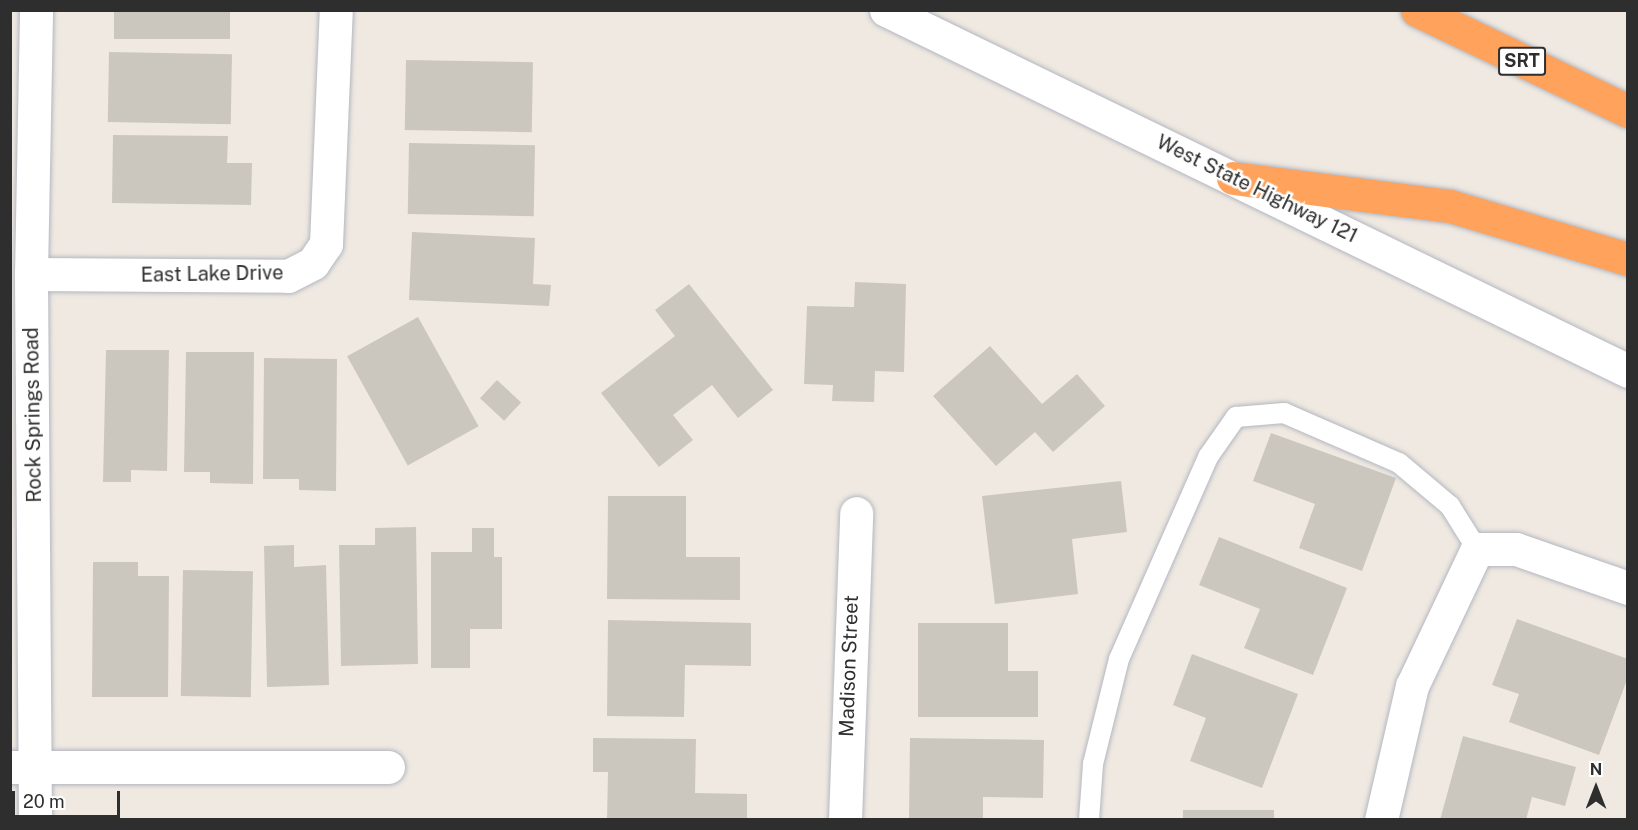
<!DOCTYPE html>
<html>
<head>
<meta charset="utf-8">
<style>
  body { margin:0 }
  #map { position:relative; width:1638px; height:830px; overflow:hidden; background:#efe9e1; font-family:"Public Sans",sans-serif }
  div>[style] { position:absolute }
  .building>* { inset:0; background:#cbc7bf; transform-origin:0 0 }
  .roads { filter:drop-shadow(0 0 2px #b4b7c1) drop-shadow(0 0 2px #b4b7c1) }
  .lane>* { height:20px; margin:-10px; padding:0 10px; transform-origin:10px; border-radius:10px; background:#fff }
  .street>* { height:33px; margin:-16.5px; padding:0 16.5px; transform-origin:16.5px; border-radius:16.5px; background:#fff }
  .secondary>* { height:33px; margin:-16.5px; padding:0 16.5px; transform-origin:16.5px; border-radius:16.5px; background:#fff }
  .highway>* { height:33px; margin:-16.5px; padding:0 16.5px; transform-origin:16.5px; border-radius:16.5px; background:#ffa35c }
  span { translate:-50% -50%; white-space:nowrap; text-align:center; line-height:1.15; -webkit-text-stroke:5px #fff; paint-order:stroke }
  .shield-label span { padding:2px 4px; background:#fff; border:2px solid; border-radius:4px; -webkit-text-stroke-width:0 }
  .shield-label { font-size:18px; color:#2e2e2e; font-weight:700 }
  .street-label { font-size:20px; color:#2e2e2e }
  .frame { position:absolute; inset:0; border:12px solid #2e2e2e; pointer-events:none }
  .north { position:absolute; left:1566px; top:758px; width:60px; height:60px; -webkit-text-stroke:4px #fff; paint-order:stroke; rotate:0deg; font-size:16px; font-weight:700; line-height:24px; text-align:center; color:#2e2e2e }
  .north::after { content:''; display:block; margin:auto; width:21px; height:27px; background:#2e2e2e; clip-path:polygon(50% 0,100% 100%,50% 72%,0 100%) }
  .scale { position:absolute; left:12px; top:791px; width:108px; height:27px; box-sizing:border-box; border:3px solid #2e2e2e; border-top:0; padding-left:8px; font-size:18px; line-height:21px; white-space:nowrap; color:#2e2e2e; -webkit-text-stroke:4px #fff; paint-order:stroke }
</style>
</head>
<body>
<div id="map">
  <div class="building">
    <div style="left:114px;top:10px;width:116px;height:29px"></div>
    <div style="left:109px;top:52px;width:123px;height:70px;rotate:1deg"></div>
    <div style="left:406px;top:60px;width:127px;height:70px;rotate:1deg"></div>
    <div style="clip-path:polygon(113px 135px,228px 136px,227px 163px,252px 163px,251px 205px,112px 203px)"></div>
    <div style="left:409px;top:143px;width:126px;height:71px;rotate:1deg"></div>
    <div style="clip-path:polygon(412px 232px,535px 238px,533px 284px,551px 285px,549px 306px,409px 300px)"></div>
    <div style="clip-path:polygon(855px 282px,906px 284px,904px 372px,875px 371px,874px 402px,832px 401px,833px 385px,804px 384px,807px 306px,854px 307px)"></div>
    <div style="clip-path:polygon(689px 284px,773px 390px,738px 418px,712px 385px,673px 415px,693px 440px,659px 467px,601px 393px,675px 336px,655px 310px)"></div>
    <div style="left:418px;top:317px;width:125px;height:81px;rotate:61deg"></div>
    <div style="clip-path:polygon(990px 346px,1042px 404px,1077px 374px,1105px 406px,1053px 452px,1035px 432px,996px 466px,933px 396px)"></div>
    <div style="clip-path:polygon(106px 350px,169px 350px,167px 471px,131px 470px,131px 482px,103px 482px)"></div>
    <div style="clip-path:polygon(186px 352px,254px 352px,253px 484px,210px 483px,210px 472px,184px 472px)"></div>
    <div style="clip-path:polygon(264px 358px,337px 359px,336px 491px,299px 490px,299px 479px,263px 479px)"></div>
    <div style="left:497px;top:380px;width:33px;height:25px;rotate:43deg"></div>
    <div style="clip-path:polygon(1271px 433px,1396px 478px,1362px 571px,1299px 548px,1315px 504px,1253px 481px)"></div>
    <div style="clip-path:polygon(1121px 481px,1127px 532px,1072px 539px,1078px 594px,995px 604px,982px 496px)"></div>
    <div style="clip-path:polygon(608px 496px,686px 496px,686px 557px,740px 557px,740px 600px,607px 599px)"></div>
    <div style="clip-path:polygon(416px 527px,418px 664px,341px 666px,339px 545px,375px 545px,375px 528px)"></div>
    <div style="clip-path:polygon(472px 528px,494px 528px,494px 557px,502px 557px,502px 629px,470px 629px,470px 668px,431px 668px,431px 552px,472px 552px)"></div>
    <div style="clip-path:polygon(1219px 537px,1347px 588px,1313px 675px,1244px 648px,1260px 609px,1199px 585px)"></div>
    <div style="clip-path:polygon(294px 545px,294px 567px,326px 565px,329px 685px,267px 687px,264px 546px)"></div>
    <div style="clip-path:polygon(93px 562px,138px 562px,138px 576px,169px 576px,168px 697px,92px 697px)"></div>
    <div style="left:183px;top:570px;width:70px;height:126px;rotate:1deg"></div>
    <div style="clip-path:polygon(1517px 619px,1628px 659px,1628px 677px,1599px 755px,1509px 722px,1519px 694px,1492px 685px)"></div>
    <div style="clip-path:polygon(608px 620px,751px 623px,751px 666px,685px 665px,684px 717px,607px 716px)"></div>
    <div style="clip-path:polygon(918px 623px,1008px 623px,1008px 671px,1038px 671px,1038px 717px,918px 717px)"></div>
    <div style="clip-path:polygon(1192px 654px,1298px 694px,1262px 788px,1190px 761px,1206px 718px,1173px 705px)"></div>
    <div style="clip-path:polygon(1463px 736px,1576px 767px,1565px 806px,1532px 797px,1526px 820px,1440px 820px)"></div>
    <div style="clip-path:polygon(593px 738px,696px 739px,695px 793px,747px 794px,747px 820px,607px 820px,608px 772px,593px 772px)"></div>
    <div style="clip-path:polygon(910px 738px,1044px 740px,1043px 798px,983px 797px,983px 820px,909px 820px)"></div>
    <div style="left:1183px;top:810px;width:91px;height:10px"></div>
  </div>
  <div class="roads">
    <div class="lane">
      <div style="left:1089px;top:820px;width:56px;rotate:-85.9deg"></div>
      <div style="left:1093px;top:764px;width:108px;rotate:-76.1deg"></div>
      <div style="left:1119px;top:659px;width:221px;rotate:-66.2deg"></div>
      <div style="left:1208px;top:457px;width:49px;rotate:-55deg"></div>
      <div style="left:1236px;top:417px;width:48px;rotate:-4.8deg"></div>
      <div style="left:1284px;top:413px;width:125px;rotate:23.5deg"></div>
      <div style="left:1399px;top:463px;width:67px;rotate:40.1deg"></div>
      <div style="left:1450px;top:506px;width:51px;rotate:57.9deg"></div>
    </div>
    <div class="street">
      <div style="left:31px;top:274px;width:257px;rotate:0.4deg"></div>
      <div style="left:288px;top:276px;width:28px;rotate:-27deg"></div>
      <div style="left:313px;top:263px;width:23px;rotate:-56deg"></div>
      <div style="left:326px;top:244px;width:234px;rotate:-87.6deg"></div>
      <div style="left:10px;top:767px;width:378px"></div>
      <div style="left:35px;top:820px;width:546px;rotate:-90.42deg"></div>
      <div style="left:31px;top:274px;width:264px;rotate:-88.9deg"></div>
      <div style="left:845px;top:820px;width:307px;rotate:-87.9deg"></div>
      <div style="left:1381px;top:820px;width:138px;rotate:-77deg"></div>
      <div style="left:1412px;top:686px;width:152px;rotate:-64.6deg"></div>
      <div style="left:1477px;top:549px;width:39px"></div>
      <div style="left:1516px;top:549px;width:119px;rotate:19.2deg"></div>
    </div>
    <div class="secondary">
      <div style="left:886px;top:10px;width:825px;rotate:25.94deg"></div>
    </div>
    <div class="highway">
      <div style="left:1417px;top:10px;width:234px;rotate:25.6deg"></div>
      <div style="left:1233px;top:178px;width:219px;rotate:7.4deg"></div>
      <div style="left:1450px;top:206px;width:186px;rotate:16.6deg"></div>
    </div>
  </div>
  <div class="shield-label">
    <span style="left:1522px;top:61px">SRT</span>
  </div>
  <div class="street-label">
    <span style="left:1257px;top:189px;rotate:26deg">West State Highway 121</span>
    <span style="left:212px;top:274px;rotate:-1deg">East Lake Drive</span>
    <span style="left:33px;top:415px;rotate:-91deg">Rock Springs Road</span>
    <span style="left:849px;top:666px;rotate:-88deg">Madison Street</span>
  </div>
  <div class="frame"></div>
  <div class="north">N</div>
  <div class="scale">20 m</div>
</div>
</body>
</html>
